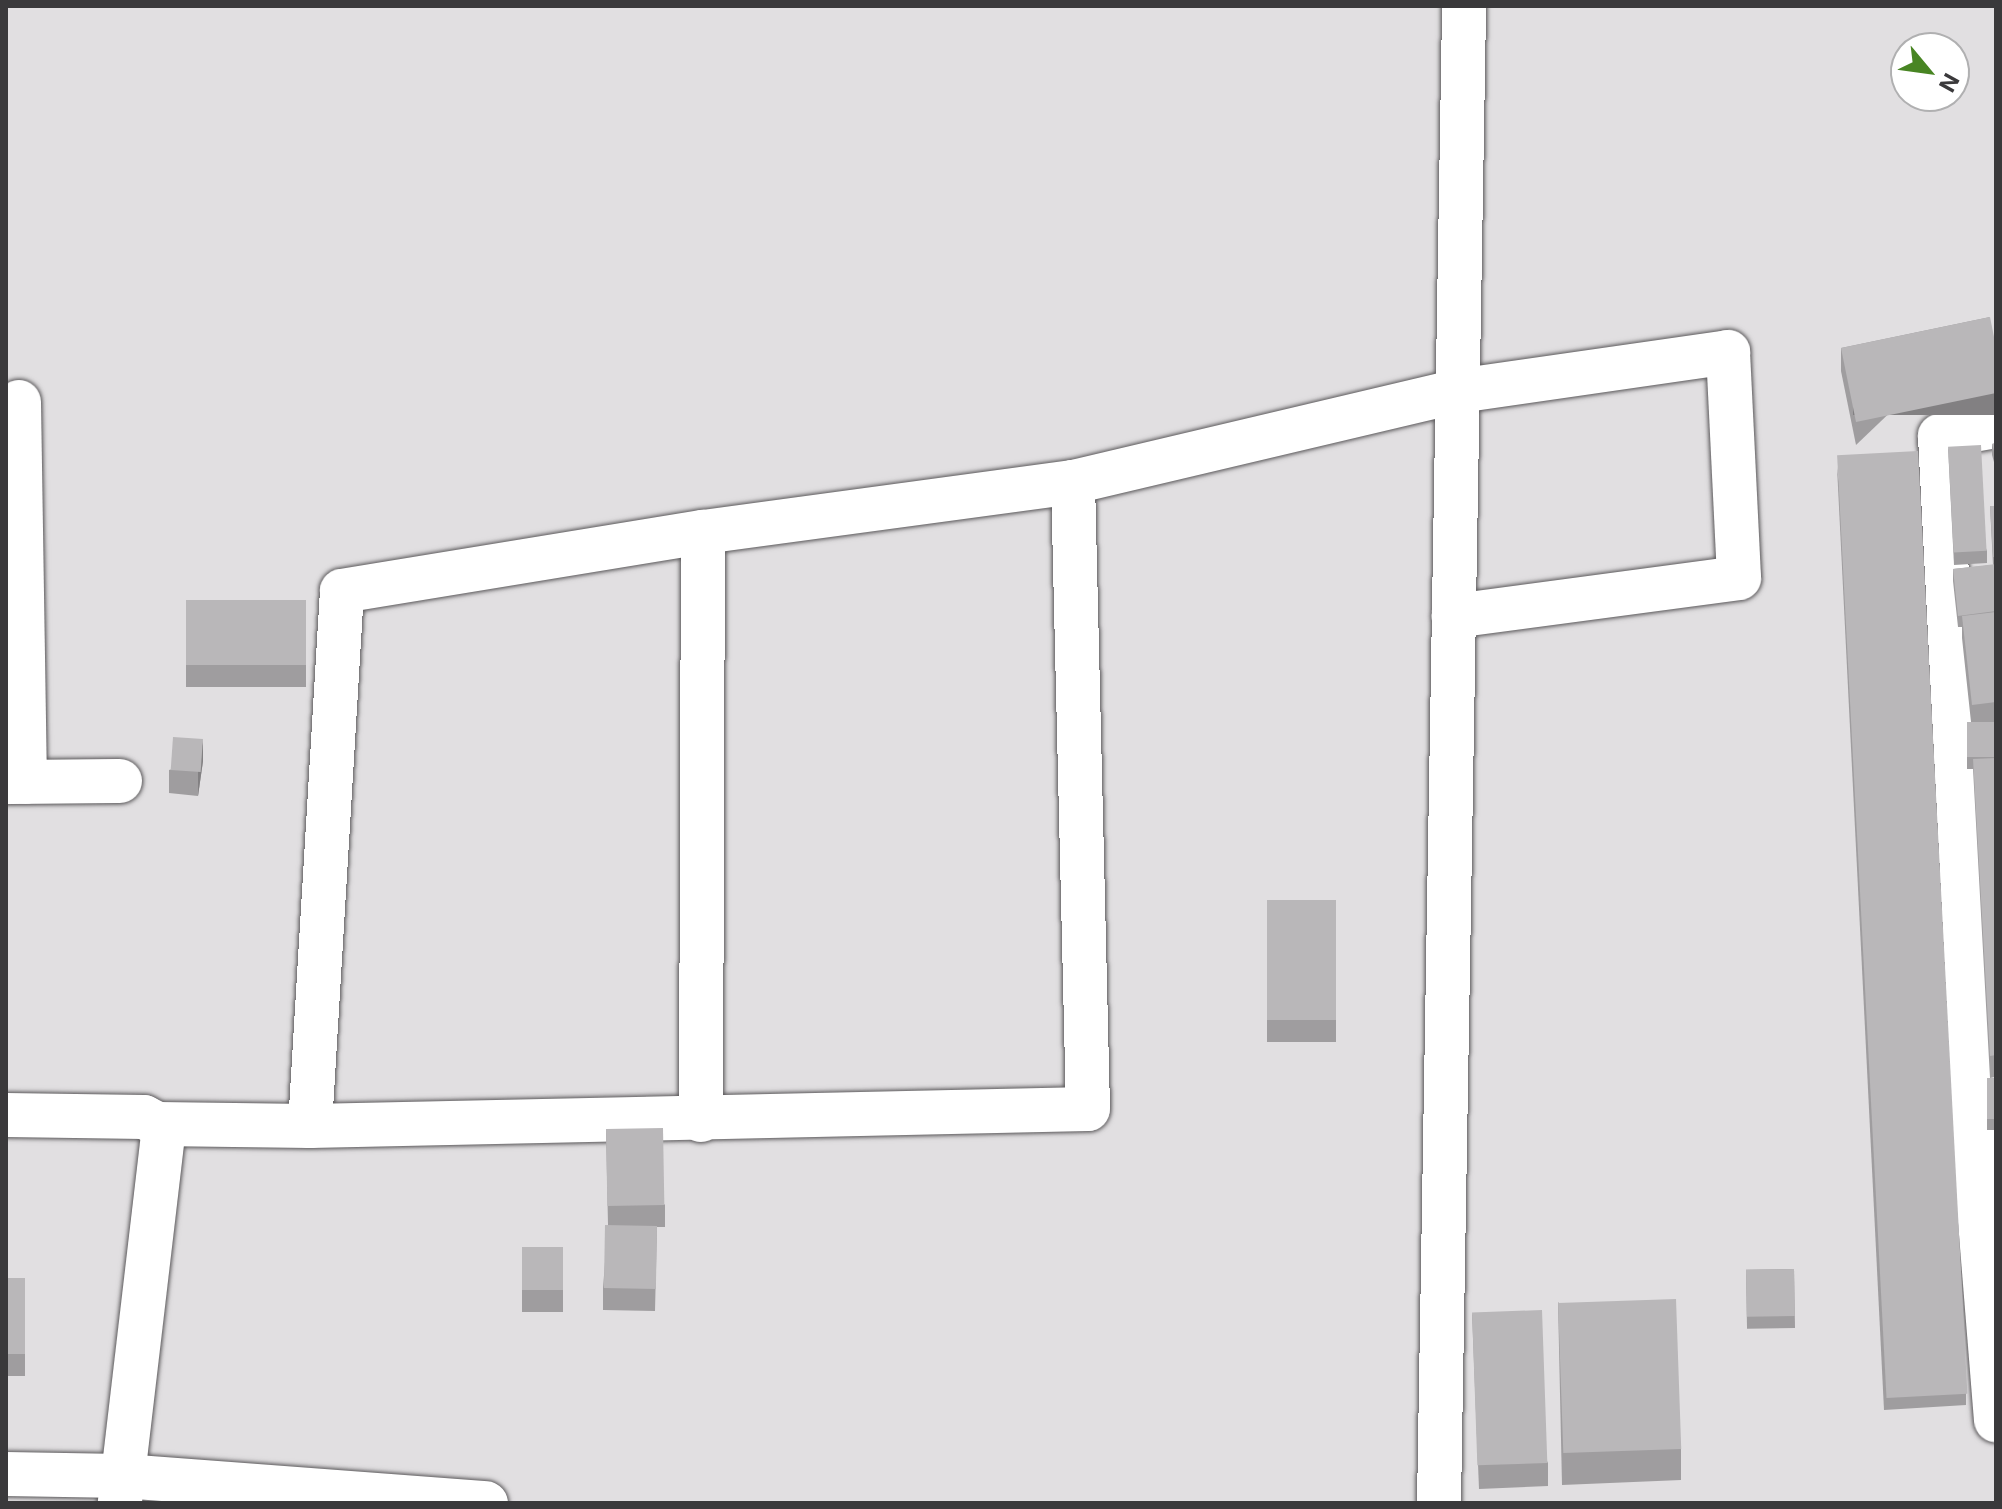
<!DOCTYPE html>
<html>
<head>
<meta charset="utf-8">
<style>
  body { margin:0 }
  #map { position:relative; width:2002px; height:1509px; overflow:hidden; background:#e1dfe1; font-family:Inter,sans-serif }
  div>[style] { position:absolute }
  .roads { filter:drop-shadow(0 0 2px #5b595b) drop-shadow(0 0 2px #5b595b) }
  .minor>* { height:44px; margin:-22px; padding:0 22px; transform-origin:22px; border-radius:22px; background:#fff }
  .wall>* { inset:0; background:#9f9d9f; transform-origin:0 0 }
  .shaded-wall>* { inset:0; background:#828082; transform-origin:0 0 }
  .building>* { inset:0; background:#b9b7b9; transform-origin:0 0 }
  span { translate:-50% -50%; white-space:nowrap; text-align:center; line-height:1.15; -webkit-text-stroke:6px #fff; paint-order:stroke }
  .frame { position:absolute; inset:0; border:8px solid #3a393b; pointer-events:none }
  .north { position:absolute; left:1890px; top:32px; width:80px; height:80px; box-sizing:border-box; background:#fff; border:2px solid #b0b0b1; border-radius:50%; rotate:119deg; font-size:22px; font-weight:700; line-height:32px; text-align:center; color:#3a393b }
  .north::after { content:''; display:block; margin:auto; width:28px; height:36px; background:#488523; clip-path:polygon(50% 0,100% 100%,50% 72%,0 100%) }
</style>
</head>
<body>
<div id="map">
  <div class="roads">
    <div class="minor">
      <div style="left:19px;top:402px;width:380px;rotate:89.1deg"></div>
      <div style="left:1996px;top:426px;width:57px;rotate:169.9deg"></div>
      <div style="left:1940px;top:436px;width:774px;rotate:87.11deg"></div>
      <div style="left:1979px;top:1209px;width:212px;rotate:85.4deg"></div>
      <div style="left:6px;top:782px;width:114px;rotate:-0.5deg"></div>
      <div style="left:6px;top:1115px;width:138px;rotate:0.8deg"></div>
      <div style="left:144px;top:1117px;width:16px;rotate:27deg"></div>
      <div style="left:158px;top:1124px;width:12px;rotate:66deg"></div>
      <div style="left:163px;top:1135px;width:371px;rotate:96.7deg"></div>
      <div style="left:701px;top:1120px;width:588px;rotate:-89.81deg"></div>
      <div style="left:703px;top:532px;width:373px;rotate:-7.7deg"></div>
      <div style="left:1073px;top:482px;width:396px;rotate:-13.3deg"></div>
      <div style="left:1458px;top:391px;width:273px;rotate:-8.2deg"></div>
      <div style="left:1728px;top:352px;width:226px;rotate:87.2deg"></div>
      <div style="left:1739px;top:578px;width:288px;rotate:172.4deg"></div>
      <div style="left:158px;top:1124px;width:152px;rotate:0.8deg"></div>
      <div style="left:310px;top:1126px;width:778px;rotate:-1.25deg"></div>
      <div style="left:1088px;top:1109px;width:627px;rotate:-91.37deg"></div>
      <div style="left:310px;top:1126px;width:536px;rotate:-86.58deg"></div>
      <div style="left:342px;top:591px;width:366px;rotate:-9.3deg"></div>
      <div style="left:6px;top:1474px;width:117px;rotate:1deg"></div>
      <div style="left:123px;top:1476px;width:364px;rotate:4.3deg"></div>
      <div style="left:1439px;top:1503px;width:1497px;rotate:-89.04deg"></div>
    </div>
  </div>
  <div class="wall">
    <div style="clip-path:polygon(1990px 317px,1856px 445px,1841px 371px,1841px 348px)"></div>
    <div style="clip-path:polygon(1996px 443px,1996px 469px,1992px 455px,1992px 444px)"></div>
    <div style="clip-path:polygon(1948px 447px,1987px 551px,1987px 563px,1954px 565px)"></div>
    <div style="clip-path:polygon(1837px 467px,1966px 1394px,1966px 1405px,1884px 1410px)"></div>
    <div style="clip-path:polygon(1990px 506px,1996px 506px,1996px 1077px,1990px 1078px,1973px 769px,1967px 769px,1967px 722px,1971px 722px,1962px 638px,1962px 627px,1958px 627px,1953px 581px,1953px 569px,1993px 565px)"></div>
    <div style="left:186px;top:600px;width:120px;height:87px"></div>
    <div style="clip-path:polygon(203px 761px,198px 796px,169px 793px,169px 770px)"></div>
    <div style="left:1336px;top:900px;width:142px;height:69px;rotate:90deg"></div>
    <div style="left:1987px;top:1078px;width:9px;height:52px"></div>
    <div style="clip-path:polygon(606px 1130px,665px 1205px,665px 1227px,657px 1227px,655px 1311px,603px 1310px,603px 1288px,608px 1225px)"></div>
    <div style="left:522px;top:1247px;width:41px;height:65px"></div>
    <div style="left:1794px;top:1269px;width:59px;height:48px;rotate:89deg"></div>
    <div style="left:6px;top:1278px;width:19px;height:98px"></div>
    <div style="clip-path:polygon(1558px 1302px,1681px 1449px,1681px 1480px,1562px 1485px)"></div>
    <div style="clip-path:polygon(1472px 1313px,1548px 1463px,1548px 1486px,1479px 1489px)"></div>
  </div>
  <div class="shaded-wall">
    <div style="left:1996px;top:393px;width:22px;height:143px;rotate:90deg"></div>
    <div style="clip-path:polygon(203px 739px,203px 761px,198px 796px,198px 773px)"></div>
  </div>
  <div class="building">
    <div style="clip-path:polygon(1990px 317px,1996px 347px,1996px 393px,1856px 422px,1841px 348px)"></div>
    <div style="clip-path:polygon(1996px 443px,1996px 458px,1992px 444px)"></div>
    <div style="left:1981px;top:445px;width:106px;height:33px;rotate:87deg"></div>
    <div style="left:1918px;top:451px;width:944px;height:81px;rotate:87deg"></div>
    <div style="clip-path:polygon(1990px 506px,1996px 506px,1996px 557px,1993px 557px)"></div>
    <div style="clip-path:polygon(1996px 564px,1996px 611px,1958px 616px,1953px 569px)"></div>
    <div style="left:186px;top:600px;width:120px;height:65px"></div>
    <div style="clip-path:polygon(1996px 612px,1996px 702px,1972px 705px,1962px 616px)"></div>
    <div style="left:1967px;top:722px;width:29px;height:35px"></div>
    <div style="left:173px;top:737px;width:30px;height:33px;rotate:4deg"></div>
    <div style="clip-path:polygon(1996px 758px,1996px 1055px,1990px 1056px,1973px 759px)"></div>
    <div style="left:1336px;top:900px;width:120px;height:69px;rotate:90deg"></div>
    <div style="left:1987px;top:1078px;width:9px;height:41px"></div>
    <div style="left:663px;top:1128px;width:77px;height:57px;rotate:89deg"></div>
    <div style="left:605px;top:1225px;width:52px;height:63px;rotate:1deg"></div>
    <div style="left:522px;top:1247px;width:41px;height:43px"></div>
    <div style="left:1794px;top:1269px;width:47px;height:48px;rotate:89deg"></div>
    <div style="left:6px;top:1278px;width:19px;height:76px"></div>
    <div style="left:1676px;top:1299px;width:150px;height:118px;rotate:88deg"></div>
    <div style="left:1542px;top:1310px;width:153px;height:70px;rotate:88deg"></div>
  </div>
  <div class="frame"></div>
  <div class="north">N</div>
</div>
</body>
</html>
